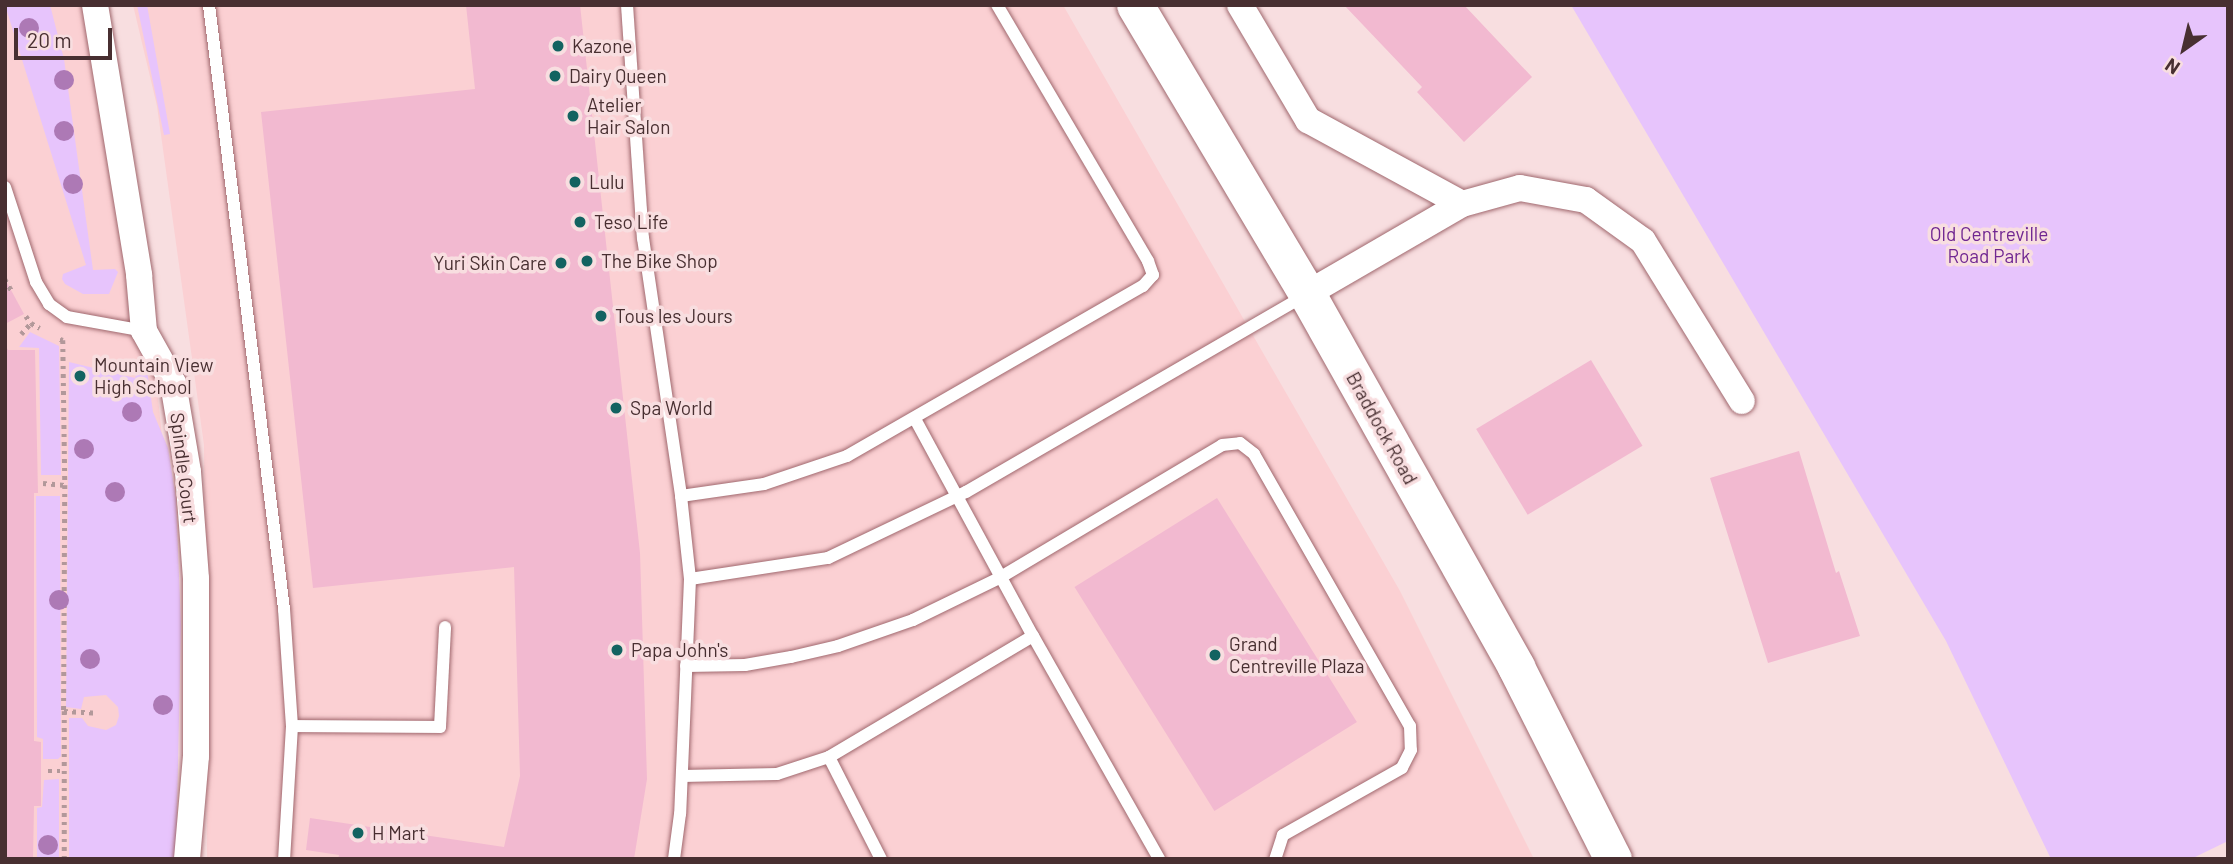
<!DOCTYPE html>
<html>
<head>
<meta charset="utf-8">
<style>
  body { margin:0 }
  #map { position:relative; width:2233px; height:864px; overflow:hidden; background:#f8dee0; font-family:Barlow,sans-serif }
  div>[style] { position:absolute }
  .built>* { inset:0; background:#fbd0d3 }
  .green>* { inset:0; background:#e7c4fc }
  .building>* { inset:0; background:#f2b9d0; transform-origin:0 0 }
  .path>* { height:4.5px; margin-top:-2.25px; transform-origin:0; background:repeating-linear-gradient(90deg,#b2989a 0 3.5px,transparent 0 8.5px) }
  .roads { filter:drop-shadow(0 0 2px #a0686e) drop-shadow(0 0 2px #a0686e) }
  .lane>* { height:12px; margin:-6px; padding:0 6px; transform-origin:6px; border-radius:6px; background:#fff }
  .street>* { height:26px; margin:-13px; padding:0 13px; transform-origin:13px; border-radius:13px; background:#fff }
  .secondary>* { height:37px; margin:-18.5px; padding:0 18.5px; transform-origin:18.5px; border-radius:18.5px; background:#fff }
  .trees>* { width:20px; height:20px; margin:-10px; border-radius:50%; background:#ad79b5 }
  .dots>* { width:19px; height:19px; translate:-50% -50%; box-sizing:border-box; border:4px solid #f8dee0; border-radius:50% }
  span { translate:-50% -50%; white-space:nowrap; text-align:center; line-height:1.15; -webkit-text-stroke:7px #f8dee0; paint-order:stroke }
  .poi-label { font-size:19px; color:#482f31 }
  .left { translate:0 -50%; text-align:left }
  .right { translate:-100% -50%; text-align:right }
  .park-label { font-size:19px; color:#702691 }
  .street-label { font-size:19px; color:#482f31 }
  .frame { position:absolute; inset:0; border:7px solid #482f31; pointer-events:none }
  .north { position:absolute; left:2149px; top:14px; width:70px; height:70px; -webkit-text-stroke:5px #f8dee0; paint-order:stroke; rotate:214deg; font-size:19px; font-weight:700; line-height:28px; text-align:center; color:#482f31 }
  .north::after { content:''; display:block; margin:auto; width:24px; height:32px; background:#482f31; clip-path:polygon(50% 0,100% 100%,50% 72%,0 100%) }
  .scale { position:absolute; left:14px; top:28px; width:98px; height:32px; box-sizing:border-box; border:4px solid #482f31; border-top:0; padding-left:9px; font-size:21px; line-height:24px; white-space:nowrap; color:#482f31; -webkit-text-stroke:5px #f8dee0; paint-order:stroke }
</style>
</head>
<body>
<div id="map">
  <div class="built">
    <div style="clip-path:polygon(5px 5px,95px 5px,149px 315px,162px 436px,163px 859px,5px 859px)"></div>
    <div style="clip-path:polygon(133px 5px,1063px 5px,1400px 591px,1534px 859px,207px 859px,204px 445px,157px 106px)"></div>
  </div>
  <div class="green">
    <div style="clip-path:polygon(5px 5px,50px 5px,64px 59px,93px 270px,115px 269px,118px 272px,109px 294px,83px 294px,65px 284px,62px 279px,63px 274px,86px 265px)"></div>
    <div style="clip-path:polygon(137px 5px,147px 5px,170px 134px,164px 135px)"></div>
    <div style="clip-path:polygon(1571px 5px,2228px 5px,2228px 841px,2191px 859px,2051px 859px,1946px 641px)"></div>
    <div style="clip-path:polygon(30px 332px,59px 346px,61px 475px,41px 475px,39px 348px,19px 347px)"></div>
    <div style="clip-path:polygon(145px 356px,153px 412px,168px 448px,176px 499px,181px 625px,176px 859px,69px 859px,69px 718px,82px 718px,88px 726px,106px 730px,116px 725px,119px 716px,118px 707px,106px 695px,84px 697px,81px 709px,66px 707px,69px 362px,135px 378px,142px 357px)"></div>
    <div style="clip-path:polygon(36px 496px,60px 496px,61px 756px,58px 759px,43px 759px,43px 739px,37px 737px)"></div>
    <div style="clip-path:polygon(59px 779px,59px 859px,37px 859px,37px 808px,42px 807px,44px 780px)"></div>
  </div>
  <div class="building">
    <div style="clip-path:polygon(466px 5px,580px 5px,640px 553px,647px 779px,634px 859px,338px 859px,339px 855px,306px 850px,310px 818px,504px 847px,520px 776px,514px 567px,313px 588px,261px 112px,475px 89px)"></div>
    <div style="clip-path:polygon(1344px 5px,1464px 5px,1532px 77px,1464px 142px,1417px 92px,1422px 87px)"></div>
    <div style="clip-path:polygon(5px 279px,24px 314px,5px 324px)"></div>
    <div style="clip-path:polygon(5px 345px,8px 350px,35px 350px,38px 493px,34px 493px,34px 741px,41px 742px,41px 806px,34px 806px,33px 859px,5px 859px)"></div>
    <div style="left:1591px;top:360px;width:100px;height:134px;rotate:59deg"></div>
    <div style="clip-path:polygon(1799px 451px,1836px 573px,1839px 571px,1860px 636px,1768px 663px,1710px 478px)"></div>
    <div style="left:1217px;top:498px;width:264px;height:168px;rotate:58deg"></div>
  </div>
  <div class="path">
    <div style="left:5px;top:279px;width:16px;rotate:60deg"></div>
    <div style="left:26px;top:316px;width:9px;rotate:54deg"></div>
    <div style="left:31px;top:323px;width:10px;rotate:29deg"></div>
    <div style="left:21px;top:334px;width:15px;rotate:-48deg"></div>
    <div style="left:60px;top:339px;width:3px;rotate:18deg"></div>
    <div style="left:63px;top:340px;width:145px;rotate:89.2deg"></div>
    <div style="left:65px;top:485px;width:226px;rotate:90.3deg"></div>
    <div style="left:43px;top:483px;width:22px;rotate:5deg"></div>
    <div style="left:48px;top:771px;width:16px"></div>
    <div style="left:64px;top:859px;width:148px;rotate:-90deg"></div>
    <div style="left:64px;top:711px;width:33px;rotate:3deg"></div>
  </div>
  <div class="roads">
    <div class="lane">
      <div style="left:209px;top:5px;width:609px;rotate:82.92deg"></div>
      <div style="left:284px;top:609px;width:117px;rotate:86.1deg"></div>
      <div style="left:292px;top:726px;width:133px;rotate:93.4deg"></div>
      <div style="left:627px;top:5px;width:234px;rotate:86.1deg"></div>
      <div style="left:643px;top:238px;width:261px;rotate:81.6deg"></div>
      <div style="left:681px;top:496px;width:83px;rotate:83.8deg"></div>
      <div style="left:690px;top:579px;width:235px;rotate:92.4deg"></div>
      <div style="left:680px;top:814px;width:45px;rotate:97.6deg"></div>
      <div style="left:5px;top:187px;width:100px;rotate:71.9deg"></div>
      <div style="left:36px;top:282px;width:26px;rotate:59deg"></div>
      <div style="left:49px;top:304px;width:22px;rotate:36deg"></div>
      <div style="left:67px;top:317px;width:78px;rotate:10.3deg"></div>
      <div style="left:915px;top:419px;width:247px;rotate:61.5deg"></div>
      <div style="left:681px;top:496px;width:84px;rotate:-8.2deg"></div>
      <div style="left:764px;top:484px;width:88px;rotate:-18.6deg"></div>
      <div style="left:847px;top:456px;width:341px;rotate:-29.9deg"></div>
      <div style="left:1143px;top:286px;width:15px;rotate:-48deg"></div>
      <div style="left:1153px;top:275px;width:15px;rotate:-110deg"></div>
      <div style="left:1148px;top:261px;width:297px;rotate:-120.5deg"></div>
      <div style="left:690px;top:579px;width:140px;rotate:-8.7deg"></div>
      <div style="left:828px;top:558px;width:153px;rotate:-25.6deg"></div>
      <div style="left:966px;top:492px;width:391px;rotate:-30.1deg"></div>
      <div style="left:686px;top:666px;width:59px;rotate:-1deg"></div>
      <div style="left:745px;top:665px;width:47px;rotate:-9.9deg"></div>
      <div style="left:791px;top:657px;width:48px;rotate:-13.2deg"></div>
      <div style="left:838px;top:646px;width:79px;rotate:-19.1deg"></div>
      <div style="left:913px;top:620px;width:98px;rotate:-26deg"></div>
      <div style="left:1001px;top:577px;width:257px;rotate:-30.8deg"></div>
      <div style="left:1222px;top:445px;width:18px;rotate:-6deg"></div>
      <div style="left:1240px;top:443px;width:18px;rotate:38deg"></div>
      <div style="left:1254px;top:454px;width:314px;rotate:60.2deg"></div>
      <div style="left:1410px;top:726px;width:24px;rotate:88deg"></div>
      <div style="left:1411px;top:750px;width:20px;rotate:117deg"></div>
      <div style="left:1402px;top:768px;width:137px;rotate:150.6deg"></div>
      <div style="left:1283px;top:835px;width:25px;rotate:108deg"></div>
      <div style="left:292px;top:726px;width:148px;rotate:0.4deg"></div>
      <div style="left:440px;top:727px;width:100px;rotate:-87.1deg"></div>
      <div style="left:829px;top:757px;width:237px;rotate:-30.7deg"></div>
      <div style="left:1033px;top:636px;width:256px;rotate:60.5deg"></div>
      <div style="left:682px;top:776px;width:95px;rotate:-1.2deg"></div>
      <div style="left:777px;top:774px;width:55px;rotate:-18.1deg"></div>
      <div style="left:829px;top:757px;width:114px;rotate:63deg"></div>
    </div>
    <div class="street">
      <div style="left:95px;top:5px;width:274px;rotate:80.7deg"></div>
      <div style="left:139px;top:275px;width:56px;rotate:84.9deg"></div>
      <div style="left:144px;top:331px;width:60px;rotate:60.9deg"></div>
      <div style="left:173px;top:383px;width:90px;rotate:80.4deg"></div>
      <div style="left:188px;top:472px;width:107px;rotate:85.7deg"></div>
      <div style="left:196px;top:579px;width:177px;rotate:90deg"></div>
      <div style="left:196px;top:756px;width:103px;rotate:95deg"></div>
      <div style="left:1240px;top:5px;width:134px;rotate:59.4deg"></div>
      <div style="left:1308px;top:120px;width:175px;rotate:28.6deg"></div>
      <div style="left:1462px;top:204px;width:179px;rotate:149.9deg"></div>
      <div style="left:1462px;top:204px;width:60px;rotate:-15.4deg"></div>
      <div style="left:1520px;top:188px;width:67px;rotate:10.3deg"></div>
      <div style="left:1586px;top:200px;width:70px;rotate:35.7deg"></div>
      <div style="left:1643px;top:241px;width:188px;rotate:58.3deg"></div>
    </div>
    <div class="secondary">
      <div style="left:1135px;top:5px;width:336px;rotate:59.2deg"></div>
      <div style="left:1307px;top:294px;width:428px;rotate:60.7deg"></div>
      <div style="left:1516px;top:667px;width:215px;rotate:63.2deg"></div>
    </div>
  </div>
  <div class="trees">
    <div style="left:29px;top:28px"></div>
    <div style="left:64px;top:80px"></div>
    <div style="left:64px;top:131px"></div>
    <div style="left:73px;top:184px"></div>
    <div style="left:132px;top:412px"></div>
    <div style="left:84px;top:449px"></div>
    <div style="left:115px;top:492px"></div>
    <div style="left:59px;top:600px"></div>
    <div style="left:90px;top:659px"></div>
    <div style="left:163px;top:705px"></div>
    <div style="left:48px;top:845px"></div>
  </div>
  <div class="dots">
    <div style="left:558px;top:46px;background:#136361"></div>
    <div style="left:555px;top:76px;background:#136361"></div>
    <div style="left:573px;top:116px;background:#136361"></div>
    <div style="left:575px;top:182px;background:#136361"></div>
    <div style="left:580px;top:222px;background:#136361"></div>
    <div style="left:587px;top:261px;background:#136361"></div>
    <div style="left:561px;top:263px;background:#136361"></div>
    <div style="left:601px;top:316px;background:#136361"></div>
    <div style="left:80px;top:376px;background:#136361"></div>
    <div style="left:616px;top:408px;background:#136361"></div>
    <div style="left:617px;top:650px;background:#136361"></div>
    <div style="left:1215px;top:655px;background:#136361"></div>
    <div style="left:358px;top:833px;background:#136361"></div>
  </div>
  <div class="poi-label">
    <span class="left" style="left:572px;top:46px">Kazone</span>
    <span class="left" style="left:569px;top:76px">Dairy Queen</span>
    <span class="left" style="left:587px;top:116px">Atelier<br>Hair Salon</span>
    <span class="left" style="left:589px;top:182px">Lulu</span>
    <span class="left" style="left:594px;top:222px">Teso Life</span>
    <span class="left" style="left:601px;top:261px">The Bike Shop</span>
    <span class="right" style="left:547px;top:263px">Yuri Skin Care</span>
    <span class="left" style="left:615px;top:316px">Tous les Jours</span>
    <span class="left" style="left:94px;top:376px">Mountain View<br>High School</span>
    <span class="left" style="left:630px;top:408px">Spa World</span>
    <span class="left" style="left:1229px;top:655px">Grand<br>Centreville Plaza</span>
    <span class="left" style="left:631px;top:650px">Papa John's</span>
    <span class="left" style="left:372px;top:833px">H Mart</span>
  </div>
  <div class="park-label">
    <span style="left:1989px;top:245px">Old Centreville<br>Road Park</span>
  </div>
  <div class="street-label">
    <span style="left:1382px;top:428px;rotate:61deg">Braddock Road</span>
    <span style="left:184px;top:468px;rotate:83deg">Spindle Court</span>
  </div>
  <div class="frame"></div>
  <div class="north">N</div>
  <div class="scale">20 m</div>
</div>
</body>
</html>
